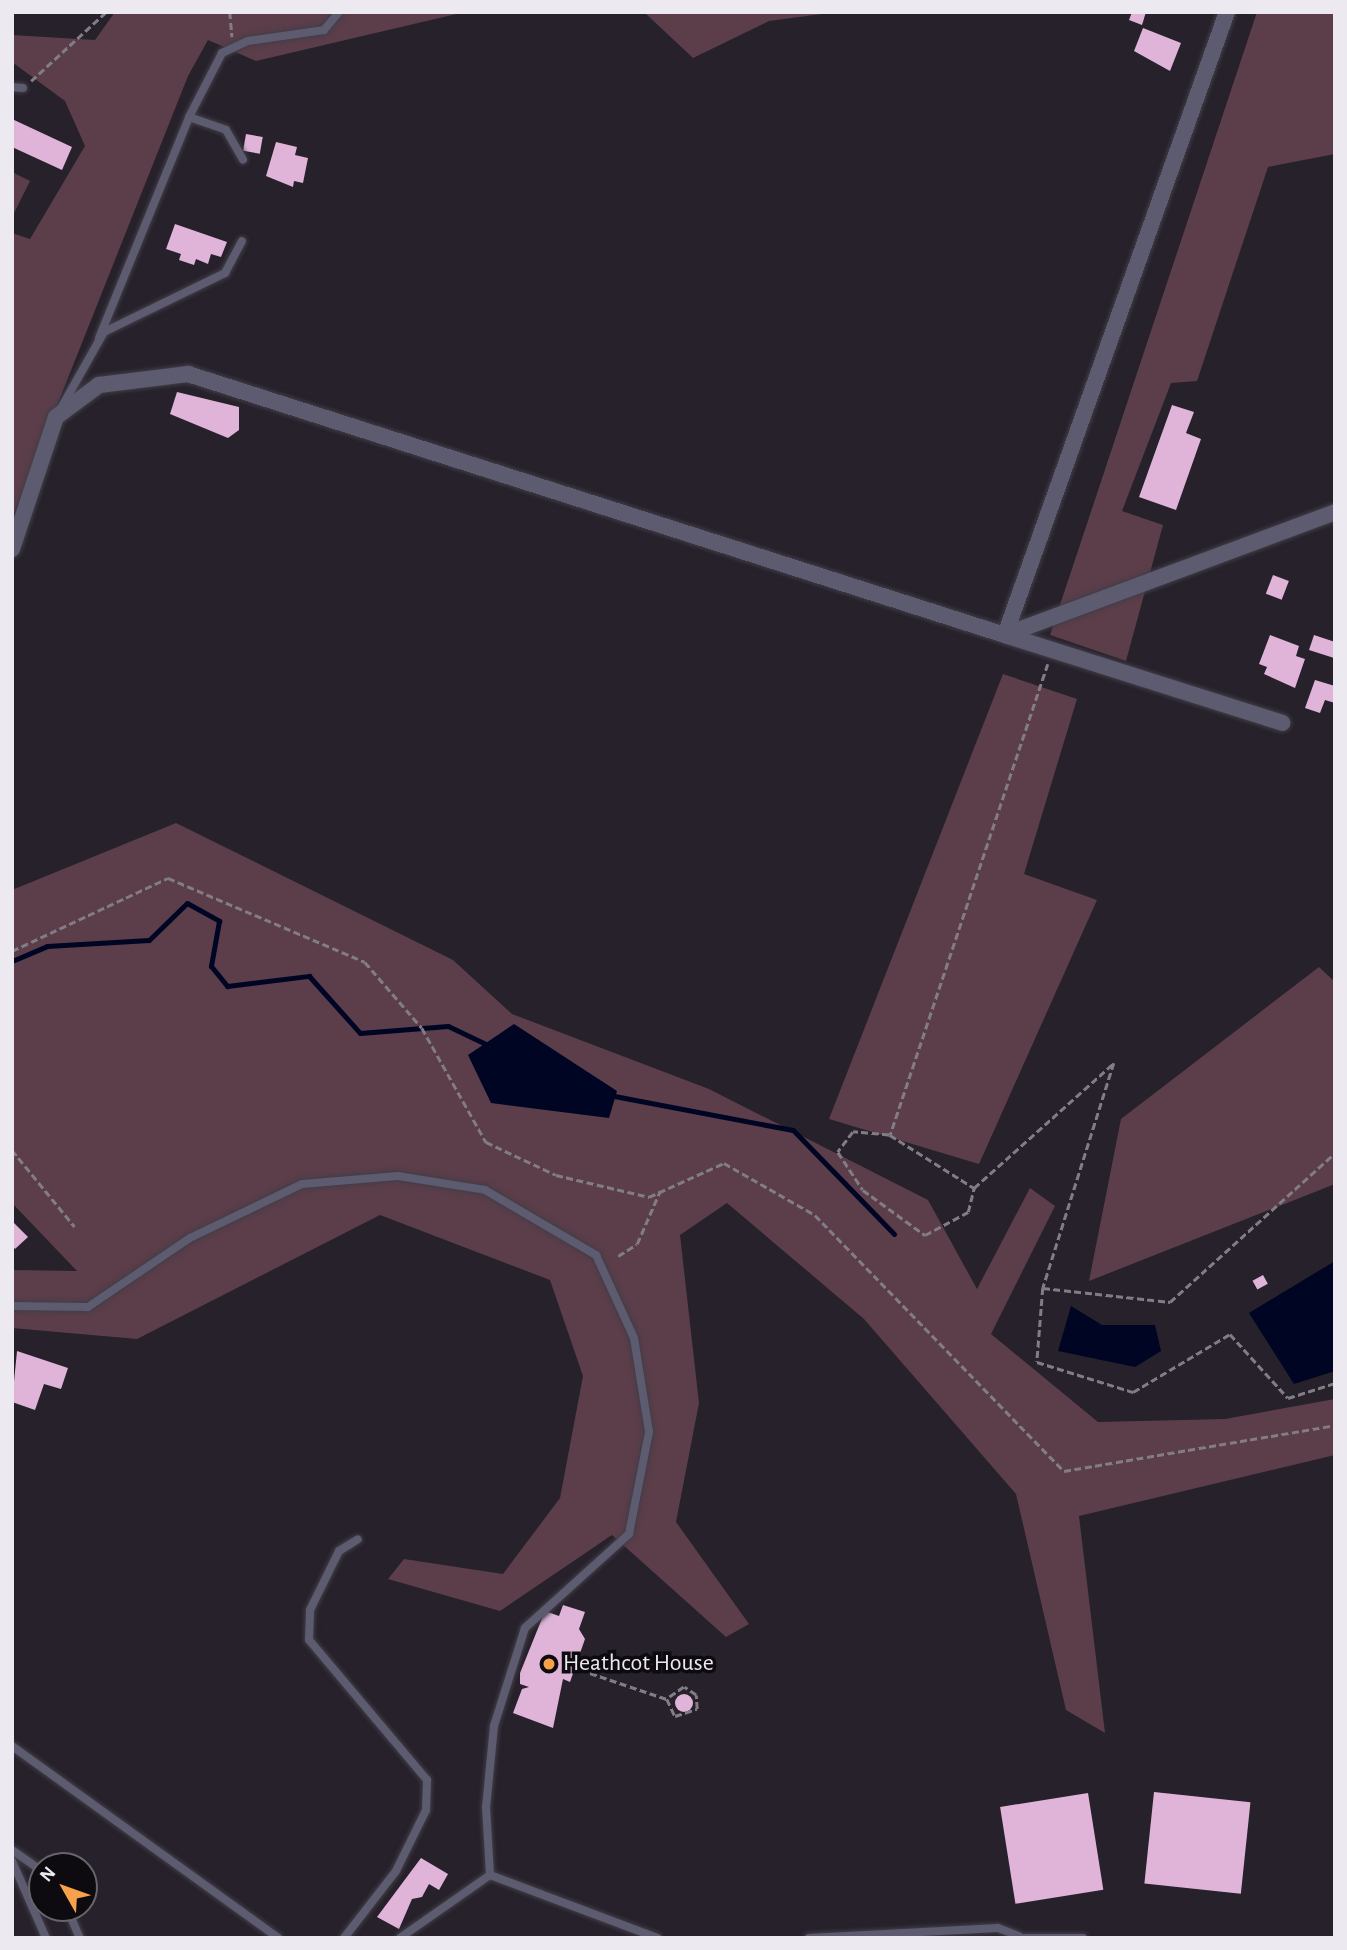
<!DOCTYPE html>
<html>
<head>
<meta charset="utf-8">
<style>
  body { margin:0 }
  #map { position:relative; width:1347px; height:1950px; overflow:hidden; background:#26212b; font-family:"Alegreya Sans",sans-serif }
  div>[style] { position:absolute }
  .green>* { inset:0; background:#5b3e4a }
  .water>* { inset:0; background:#000524 }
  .stream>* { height:5px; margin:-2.5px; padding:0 2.5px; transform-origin:2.5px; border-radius:2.5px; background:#000524 }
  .building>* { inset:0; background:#dfb4d8; transform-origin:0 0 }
  .round { border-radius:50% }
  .path>* { height:2.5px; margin-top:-1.25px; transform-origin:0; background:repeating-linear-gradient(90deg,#817c85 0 7px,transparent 0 10.5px) }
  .roads { filter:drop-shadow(0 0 2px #423d47) drop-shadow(0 0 2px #423d47) }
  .service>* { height:8px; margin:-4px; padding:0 4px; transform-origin:4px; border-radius:4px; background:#5c5b6f }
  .minor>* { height:16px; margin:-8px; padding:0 8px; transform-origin:8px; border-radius:8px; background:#5c5b6f }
  .dots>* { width:19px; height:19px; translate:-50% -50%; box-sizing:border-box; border:4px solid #0e0b10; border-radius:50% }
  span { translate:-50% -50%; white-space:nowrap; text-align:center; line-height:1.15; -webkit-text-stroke:7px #0e0b10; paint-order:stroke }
  .poi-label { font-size:24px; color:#ece9f0 }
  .left { translate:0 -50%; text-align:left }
  .frame { position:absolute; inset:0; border:14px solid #ece9f0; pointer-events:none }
  .north { position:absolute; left:28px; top:1852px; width:70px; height:70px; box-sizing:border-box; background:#0e0b10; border:2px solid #67646a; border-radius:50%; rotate:310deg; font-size:19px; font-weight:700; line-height:28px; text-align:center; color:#ece9f0 }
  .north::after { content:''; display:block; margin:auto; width:24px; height:32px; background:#f8a14b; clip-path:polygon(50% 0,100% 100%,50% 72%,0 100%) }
</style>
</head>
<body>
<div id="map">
  <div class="green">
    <div style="clip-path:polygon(115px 12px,465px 12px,256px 61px,208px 40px,188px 76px,12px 519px,12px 233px,30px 239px,85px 146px,65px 101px,12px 62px,12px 35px,95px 40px)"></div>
    <div style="clip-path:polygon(644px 12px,837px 12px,769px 21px,693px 58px)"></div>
    <div style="clip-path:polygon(1257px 12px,1335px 12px,1335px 154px,1268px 167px,1197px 381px,1171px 383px,1122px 511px,1163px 525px,1126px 661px,1050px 635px)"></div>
    <div style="clip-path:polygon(12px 172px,30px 181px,12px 217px)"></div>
    <div style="clip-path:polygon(1003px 674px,1077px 699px,1024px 874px,1097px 900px,979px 1164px,829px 1119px)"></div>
    <div style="clip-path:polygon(176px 823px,453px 960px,512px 1014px,709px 1089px,928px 1200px,977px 1289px,1030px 1188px,1055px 1206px,991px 1334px,1098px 1422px,1225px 1419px,1335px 1399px,1335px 1455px,1079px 1516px,1105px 1733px,1066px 1710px,1016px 1494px,864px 1319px,727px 1203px,680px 1235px,699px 1403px,676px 1522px,749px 1624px,726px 1637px,612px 1535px,500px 1611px,388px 1579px,404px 1559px,503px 1574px,560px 1498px,583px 1376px,550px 1280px,380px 1215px,137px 1339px,12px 1328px,12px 1270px,77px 1271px,12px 1203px,12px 890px)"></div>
    <div style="clip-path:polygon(1319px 967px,1335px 982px,1335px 1184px,1089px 1281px,1121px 1119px)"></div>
  </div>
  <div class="water">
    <div style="clip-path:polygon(514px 1024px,617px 1091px,609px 1118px,491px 1103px,468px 1055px)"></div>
    <div style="clip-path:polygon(1335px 1261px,1335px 1371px,1294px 1384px,1249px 1313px)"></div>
    <div style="clip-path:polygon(1071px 1306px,1102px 1325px,1155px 1325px,1161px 1351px,1135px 1367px,1058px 1351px)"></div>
  </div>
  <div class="stream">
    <div style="left:12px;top:961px;width:38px;rotate:-23deg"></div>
    <div style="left:47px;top:946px;width:102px;rotate:-3.4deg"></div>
    <div style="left:149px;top:940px;width:53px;rotate:-44.2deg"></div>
    <div style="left:187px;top:903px;width:37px;rotate:29deg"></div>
    <div style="left:219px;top:921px;width:46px;rotate:100.1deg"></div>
    <div style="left:211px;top:966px;width:26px;rotate:51deg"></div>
    <div style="left:227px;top:986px;width:83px;rotate:-7deg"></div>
    <div style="left:309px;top:976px;width:76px;rotate:48.2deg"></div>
    <div style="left:360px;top:1033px;width:88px;rotate:-4.5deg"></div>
    <div style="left:448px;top:1026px;width:47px;rotate:25.5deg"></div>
    <div style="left:609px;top:1095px;width:187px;rotate:10.8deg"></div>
    <div style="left:793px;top:1130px;width:145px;rotate:45.8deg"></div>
  </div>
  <div class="building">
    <div style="clip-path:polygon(1132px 12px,1146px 12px,1142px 25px,1129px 20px)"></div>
    <div style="clip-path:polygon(1143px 28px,1181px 43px,1170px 71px,1134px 51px)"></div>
    <div style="clip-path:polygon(12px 119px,72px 147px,62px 170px,12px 147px)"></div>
    <div style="left:246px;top:134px;width:17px;height:17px;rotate:10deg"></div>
    <div style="clip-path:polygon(276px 142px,297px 147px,295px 155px,308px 158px,303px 183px,294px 181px,293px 187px,266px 176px)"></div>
    <div style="clip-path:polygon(175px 224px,227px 242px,221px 257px,211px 254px,208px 264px,196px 259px,194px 265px,179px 260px,181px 254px,166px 249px)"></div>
    <div style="clip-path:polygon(177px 392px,239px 407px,239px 430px,228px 438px,170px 414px)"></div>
    <div style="clip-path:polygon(1172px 405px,1194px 412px,1186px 433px,1201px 439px,1176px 510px,1139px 497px)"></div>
    <div style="left:1273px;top:575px;width:17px;height:20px;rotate:21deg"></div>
    <div style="clip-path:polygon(1270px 635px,1299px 646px,1296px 656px,1305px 659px,1295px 688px,1264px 674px,1267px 667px,1259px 664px)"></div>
    <div style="clip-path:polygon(1314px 635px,1335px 642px,1334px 658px,1309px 650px)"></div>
    <div style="clip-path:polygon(1315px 680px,1335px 686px,1335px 703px,1325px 700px,1320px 713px,1305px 708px)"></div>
    <div style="clip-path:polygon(12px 1221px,28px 1237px,15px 1249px,12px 1245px)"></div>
    <div style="left:1263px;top:1275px;width:10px;height:12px;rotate:61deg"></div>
    <div style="clip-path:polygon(17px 1351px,68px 1368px,61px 1389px,44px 1384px,35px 1410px,12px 1402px)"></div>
    <div style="clip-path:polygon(563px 1605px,585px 1612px,579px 1629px,585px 1639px,570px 1682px,563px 1679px,553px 1728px,513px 1713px,522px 1689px,529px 1687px,520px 1684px,520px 1673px,545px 1611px,559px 1616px)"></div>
    <div class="round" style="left:675px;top:1694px;width:18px;height:18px"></div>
    <div style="left:1154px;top:1792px;width:97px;height:92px;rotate:6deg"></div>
    <div style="left:1088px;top:1793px;width:98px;height:89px;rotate:81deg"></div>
    <div style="clip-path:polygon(421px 1858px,448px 1874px,439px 1890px,429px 1884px,422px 1897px,412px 1899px,399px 1929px,377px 1917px)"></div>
  </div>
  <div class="path">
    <div style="left:230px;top:12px;width:25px;rotate:85deg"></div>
    <div style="left:31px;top:81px;width:102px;rotate:-42.6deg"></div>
    <div style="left:1048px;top:664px;width:497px;rotate:108.5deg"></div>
    <div style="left:890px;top:1135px;width:99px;rotate:32.2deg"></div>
    <div style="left:974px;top:1188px;width:188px;rotate:-41.8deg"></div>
    <div style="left:1114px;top:1063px;width:236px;rotate:107.5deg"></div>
    <div style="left:1043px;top:1288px;width:128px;rotate:6.3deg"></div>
    <div style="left:1170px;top:1302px;width:222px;rotate:-42.1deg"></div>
    <div style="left:12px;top:951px;width:172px;rotate:-25.1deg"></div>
    <div style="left:168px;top:878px;width:214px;rotate:23.1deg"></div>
    <div style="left:365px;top:962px;width:87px;rotate:49.2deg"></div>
    <div style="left:422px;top:1028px;width:131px;rotate:60.7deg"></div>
    <div style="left:486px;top:1142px;width:77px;rotate:25.2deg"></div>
    <div style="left:556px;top:1175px;width:96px;rotate:13.3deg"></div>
    <div style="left:649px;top:1197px;width:82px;rotate:-24.4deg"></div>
    <div style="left:724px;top:1163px;width:105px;rotate:29.7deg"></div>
    <div style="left:815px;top:1215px;width:357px;rotate:45.8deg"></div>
    <div style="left:1064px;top:1471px;width:275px;rotate:-9.6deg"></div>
    <div style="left:889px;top:1135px;width:36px;rotate:-175deg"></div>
    <div style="left:853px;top:1132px;width:25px;rotate:127deg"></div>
    <div style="left:838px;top:1152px;width:45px;rotate:56.7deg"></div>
    <div style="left:863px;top:1190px;width:77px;rotate:36deg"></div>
    <div style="left:925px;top:1235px;width:49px;rotate:-28.1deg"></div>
    <div style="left:968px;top:1212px;width:25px;rotate:-76deg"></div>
    <div style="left:12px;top:1150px;width:99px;rotate:50.7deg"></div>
    <div style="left:618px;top:1256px;width:22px;rotate:-32deg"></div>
    <div style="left:637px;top:1244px;width:58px;rotate:-66.5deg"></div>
    <div style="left:1043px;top:1288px;width:74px;rotate:94.6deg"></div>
    <div style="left:1037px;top:1362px;width:101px;rotate:17.4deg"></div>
    <div style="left:1133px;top:1392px;width:113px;rotate:-30.9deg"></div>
    <div style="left:1230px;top:1334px;width:86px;rotate:47.8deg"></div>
    <div style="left:1288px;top:1398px;width:49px;rotate:-17.7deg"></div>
    <div style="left:590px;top:1673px;width:81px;rotate:18.7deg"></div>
    <div style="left:667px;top:1699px;width:19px;rotate:65deg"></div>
    <div style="left:675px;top:1716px;width:23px;rotate:-18deg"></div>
    <div style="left:697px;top:1709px;width:14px;rotate:-94deg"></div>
    <div style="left:696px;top:1695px;width:14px;rotate:-146deg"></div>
    <div style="left:684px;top:1687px;width:21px;rotate:145deg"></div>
  </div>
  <div class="roads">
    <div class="service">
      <div style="left:12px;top:87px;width:11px;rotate:5deg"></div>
      <div style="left:189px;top:117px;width:72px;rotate:-62.7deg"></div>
      <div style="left:222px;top:53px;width:29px;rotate:-25deg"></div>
      <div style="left:248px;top:41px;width:77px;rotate:-8.2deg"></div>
      <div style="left:324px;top:30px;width:23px;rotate:-50deg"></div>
      <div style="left:99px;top:338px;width:239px;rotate:-67.8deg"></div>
      <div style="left:189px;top:117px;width:39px;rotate:19deg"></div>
      <div style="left:226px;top:130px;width:34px;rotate:60deg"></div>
      <div style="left:61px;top:408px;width:87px;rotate:-60.5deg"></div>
      <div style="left:104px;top:332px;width:135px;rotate:-26deg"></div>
      <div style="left:225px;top:273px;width:36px;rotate:-62deg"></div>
      <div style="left:12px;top:1306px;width:76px;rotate:0.8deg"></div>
      <div style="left:88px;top:1307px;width:123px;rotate:-34.1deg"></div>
      <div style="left:190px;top:1238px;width:124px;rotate:-25.7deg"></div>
      <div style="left:302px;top:1184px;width:96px;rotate:-4.8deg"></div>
      <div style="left:398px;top:1176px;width:88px;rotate:9.1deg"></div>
      <div style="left:485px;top:1190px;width:129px;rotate:30.4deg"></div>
      <div style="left:596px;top:1255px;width:91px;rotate:65.4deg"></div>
      <div style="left:634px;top:1338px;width:95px;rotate:80.9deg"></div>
      <div style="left:649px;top:1432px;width:104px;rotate:101.1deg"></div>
      <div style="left:629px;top:1534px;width:140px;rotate:137.9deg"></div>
      <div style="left:525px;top:1628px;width:103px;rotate:107.6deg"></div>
      <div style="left:494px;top:1726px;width:81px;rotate:95.6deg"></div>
      <div style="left:486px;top:1807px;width:68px;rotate:86.6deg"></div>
      <div style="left:490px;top:1875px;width:110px;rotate:145deg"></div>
      <div style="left:12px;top:1746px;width:328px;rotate:35.8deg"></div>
      <div style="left:12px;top:1850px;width:37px;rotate:35deg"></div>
      <div style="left:12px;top:1861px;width:84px;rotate:66.2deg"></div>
      <div style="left:490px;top:1875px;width:179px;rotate:20.6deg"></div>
      <div style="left:67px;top:1908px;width:33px;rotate:67deg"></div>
      <div style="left:344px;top:1938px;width:85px;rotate:-52.2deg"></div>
      <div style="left:396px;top:1871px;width:68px;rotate:-63.8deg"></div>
      <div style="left:426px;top:1810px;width:30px;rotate:-88deg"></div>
      <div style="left:427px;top:1780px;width:183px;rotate:-130.1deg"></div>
      <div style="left:309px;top:1640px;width:30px;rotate:-88deg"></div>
      <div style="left:310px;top:1610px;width:66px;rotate:-63.8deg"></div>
      <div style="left:339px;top:1551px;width:22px;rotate:-32deg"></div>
      <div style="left:809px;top:1938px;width:189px;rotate:-3deg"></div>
      <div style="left:998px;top:1928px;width:22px;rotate:21deg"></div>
      <div style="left:1019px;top:1938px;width:64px"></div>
    </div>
    <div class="minor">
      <div style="left:12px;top:549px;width:139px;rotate:-71.6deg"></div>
      <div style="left:56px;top:417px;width:54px;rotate:-36.7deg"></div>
      <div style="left:99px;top:385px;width:90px;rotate:-7deg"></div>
      <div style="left:188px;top:374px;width:858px;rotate:17.72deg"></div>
      <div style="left:1005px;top:635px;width:661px;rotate:-70.39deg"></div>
      <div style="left:1005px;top:635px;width:352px;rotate:-20.4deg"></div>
      <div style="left:1005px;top:635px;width:291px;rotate:17.6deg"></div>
    </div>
  </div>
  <div class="dots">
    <div style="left:549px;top:1664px;background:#f8a14b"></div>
  </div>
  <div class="poi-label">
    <span class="left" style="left:563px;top:1664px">Heathcot House</span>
  </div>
  <div class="frame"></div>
  <div class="north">N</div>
</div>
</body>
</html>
